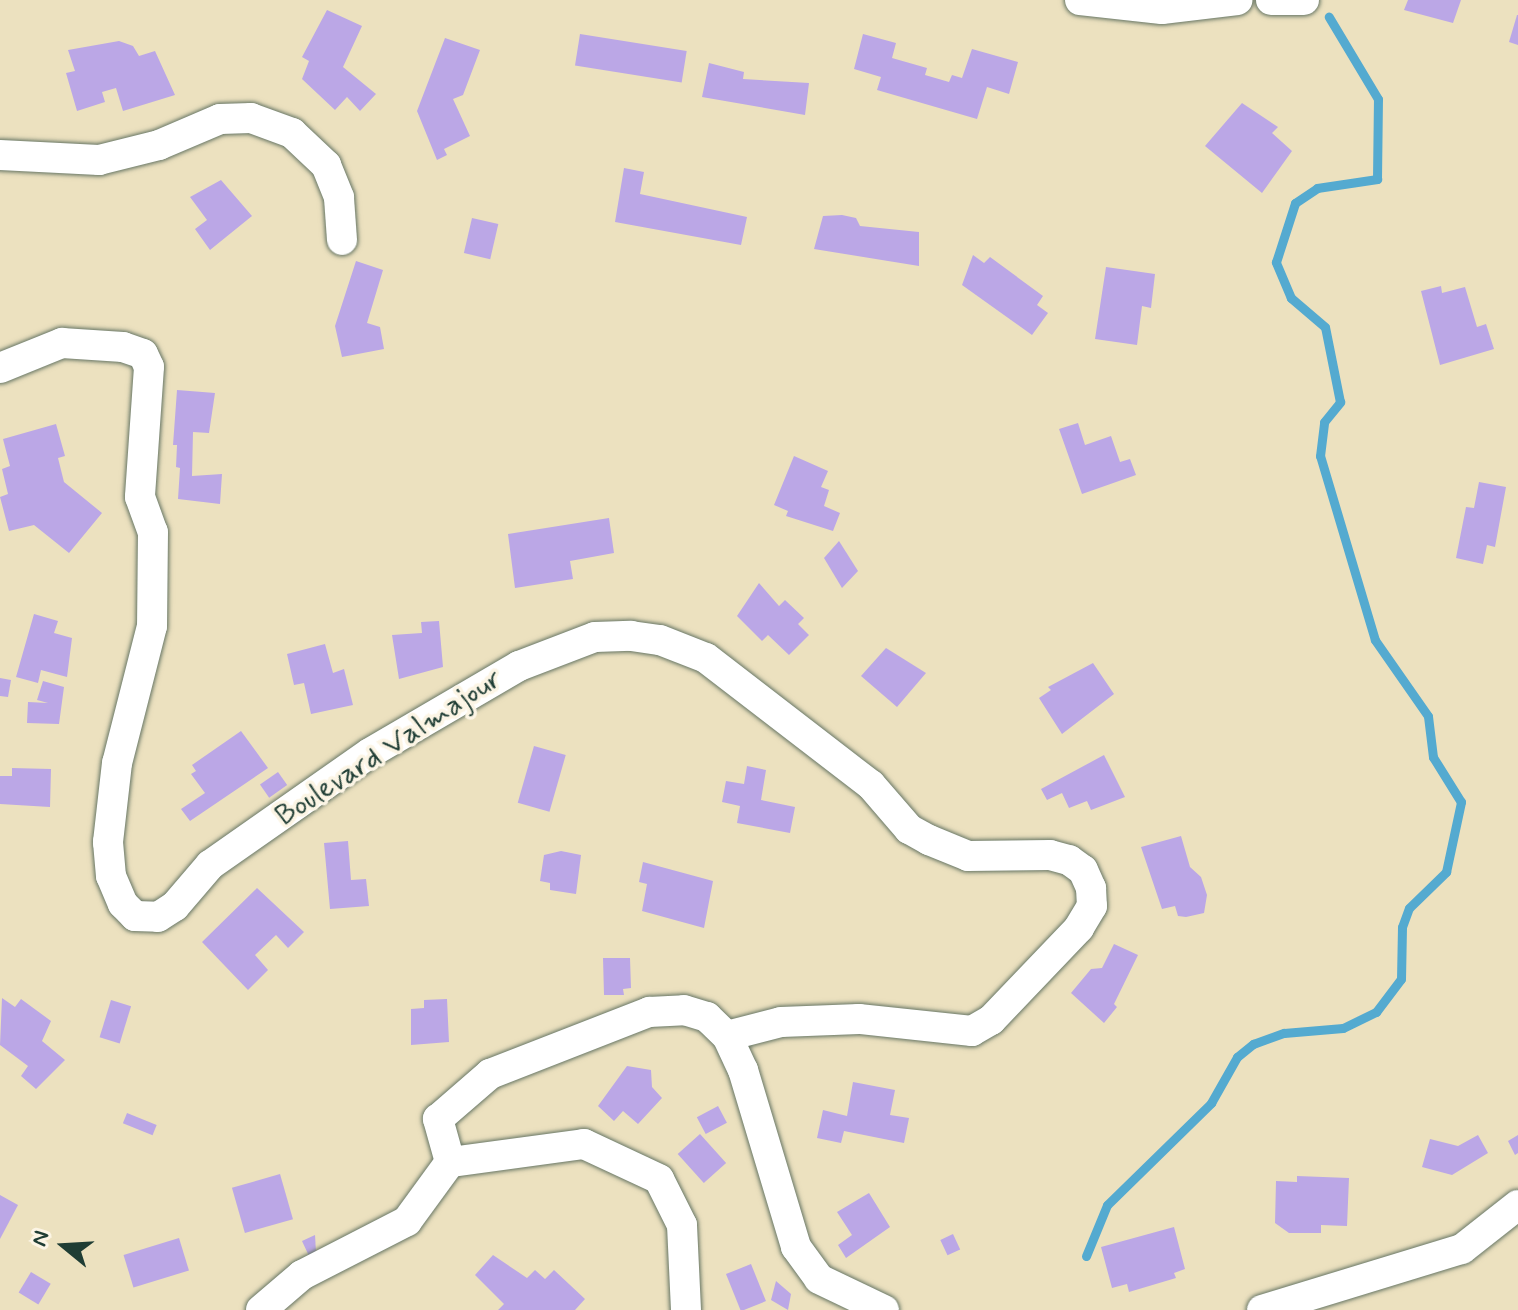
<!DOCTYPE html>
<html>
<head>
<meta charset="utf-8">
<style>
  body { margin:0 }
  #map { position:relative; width:1518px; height:1310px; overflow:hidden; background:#ece1bf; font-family:Mynerve,sans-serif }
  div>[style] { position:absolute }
  .stream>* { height:9px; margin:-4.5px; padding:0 4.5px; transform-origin:4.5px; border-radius:4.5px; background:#54aad0 }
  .building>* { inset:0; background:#bba7e6; transform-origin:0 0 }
  .roads { filter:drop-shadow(0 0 2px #677665) drop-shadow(0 0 2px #677665) }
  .minor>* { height:30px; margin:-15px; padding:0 15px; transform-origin:15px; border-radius:15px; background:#fff }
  span { translate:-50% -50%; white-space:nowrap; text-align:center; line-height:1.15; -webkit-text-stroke:7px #fcf5e5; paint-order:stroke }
  .street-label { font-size:30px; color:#1f3d34 }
  .north { position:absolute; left:24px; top:1206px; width:80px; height:80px; -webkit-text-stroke:6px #fcf5e5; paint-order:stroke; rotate:288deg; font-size:22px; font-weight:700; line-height:32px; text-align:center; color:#1f3d34 }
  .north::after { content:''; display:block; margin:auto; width:28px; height:36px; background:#1f3d34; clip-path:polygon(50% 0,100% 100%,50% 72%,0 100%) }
</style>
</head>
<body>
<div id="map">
  <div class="stream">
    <div style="left:1086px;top:1256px;width:55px;rotate:-67.6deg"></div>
    <div style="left:1107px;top:1205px;width:146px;rotate:-44.4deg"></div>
    <div style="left:1211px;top:1103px;width:53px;rotate:-60.5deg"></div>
    <div style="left:1237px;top:1057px;width:21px;rotate:-39deg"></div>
    <div style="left:1253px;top:1044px;width:33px;rotate:-20deg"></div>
    <div style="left:1284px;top:1033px;width:59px;rotate:-4.8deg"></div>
    <div style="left:1343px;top:1028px;width:37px;rotate:-26deg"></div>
    <div style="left:1376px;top:1012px;width:41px;rotate:-52.9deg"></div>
    <div style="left:1401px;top:979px;width:52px;rotate:-88.9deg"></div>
    <div style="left:1402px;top:927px;width:20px;rotate:-70deg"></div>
    <div style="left:1409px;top:908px;width:52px;rotate:-44.2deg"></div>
    <div style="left:1446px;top:872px;width:72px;rotate:-77.9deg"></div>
    <div style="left:1461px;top:802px;width:53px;rotate:-121.9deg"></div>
    <div style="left:1433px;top:757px;width:41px;rotate:-97deg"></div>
    <div style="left:1428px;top:716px;width:93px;rotate:-124.9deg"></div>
    <div style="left:1375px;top:640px;width:192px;rotate:-106.6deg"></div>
    <div style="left:1320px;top:456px;width:34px;rotate:-83deg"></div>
    <div style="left:1324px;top:422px;width:26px;rotate:-51deg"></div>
    <div style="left:1340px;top:402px;width:76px;rotate:-101.3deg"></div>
    <div style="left:1325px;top:327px;width:45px;rotate:-139.5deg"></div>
    <div style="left:1291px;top:298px;width:39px;rotate:-113deg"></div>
    <div style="left:1276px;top:262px;width:62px;rotate:-72.1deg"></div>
    <div style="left:1295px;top:203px;width:27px;rotate:-34deg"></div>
    <div style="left:1317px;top:188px;width:61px;rotate:-8.5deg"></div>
    <div style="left:1377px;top:179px;width:80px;rotate:-89.3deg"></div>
    <div style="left:1378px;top:99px;width:96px;rotate:-120.9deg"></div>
  </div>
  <div class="building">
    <div style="clip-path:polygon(1408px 0,1461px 0,1453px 23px,1404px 10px)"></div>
    <div style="clip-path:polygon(327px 10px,362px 26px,343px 67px,376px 94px,360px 111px,347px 97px,335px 110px,302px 79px,309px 61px,302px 57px)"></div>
    <div style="clip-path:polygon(1517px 15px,1518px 15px,1518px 45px,1509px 42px)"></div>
    <div style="left:580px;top:34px;width:108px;height:32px;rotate:9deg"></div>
    <div style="clip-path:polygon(863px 34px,896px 43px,892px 58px,927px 68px,925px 75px,949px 82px,952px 75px,962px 78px,972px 49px,1018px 62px,1009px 94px,987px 87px,977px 119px,877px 90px,881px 77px,854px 69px)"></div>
    <div style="clip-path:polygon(445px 38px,480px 50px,463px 95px,453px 99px,470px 136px,444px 149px,447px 155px,437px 160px,417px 111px)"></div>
    <div style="clip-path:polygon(119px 41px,133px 46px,139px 56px,155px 51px,175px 95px,123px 111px,116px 88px,102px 92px,105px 102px,77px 111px,66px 73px,75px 71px,68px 50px)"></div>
    <div style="clip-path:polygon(709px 63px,744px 72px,743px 79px,809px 83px,805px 115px,702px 97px)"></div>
    <div style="clip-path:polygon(1242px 103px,1278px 127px,1272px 133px,1292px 151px,1262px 193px,1205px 146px)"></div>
    <div style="clip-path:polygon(624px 168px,644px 172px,640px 194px,747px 217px,741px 245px,615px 222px)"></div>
    <div style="clip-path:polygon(221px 180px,252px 216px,210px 250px,195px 229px,207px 220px,190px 197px)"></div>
    <div style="clip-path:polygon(842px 215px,856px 218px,860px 226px,919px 232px,919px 266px,814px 249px,823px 216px)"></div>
    <div style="left:472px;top:218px;width:27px;height:36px;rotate:13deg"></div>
    <div style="clip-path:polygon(973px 255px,984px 263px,990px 257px,1043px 296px,1037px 305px,1048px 313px,1032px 335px,962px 285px)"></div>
    <div style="clip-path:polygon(356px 261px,383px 270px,367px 323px,380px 327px,384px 349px,342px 357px,335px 326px)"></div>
    <div style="clip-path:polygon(1106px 267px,1155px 274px,1151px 308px,1142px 306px,1137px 345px,1095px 339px)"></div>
    <div style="clip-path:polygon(1441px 286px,1442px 293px,1465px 287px,1477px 327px,1486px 324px,1494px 349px,1440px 365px,1421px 291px)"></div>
    <div style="clip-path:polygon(177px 390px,215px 393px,209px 433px,193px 432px,192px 476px,222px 474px,220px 504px,178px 499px,180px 468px,176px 467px,177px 445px,173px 445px)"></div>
    <div style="clip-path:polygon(1078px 423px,1085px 445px,1111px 436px,1120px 462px,1130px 459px,1136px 475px,1082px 494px,1059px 429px)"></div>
    <div style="clip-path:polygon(56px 424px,65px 456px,58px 458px,64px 482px,102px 513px,69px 553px,34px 525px,9px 531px,0 497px,8px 494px,2px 469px,10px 466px,3px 439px)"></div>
    <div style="clip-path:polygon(794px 456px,828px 471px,821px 487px,829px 490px,824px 506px,840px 513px,833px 531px,786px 516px,788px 511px,774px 505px)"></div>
    <div style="clip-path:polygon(1479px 482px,1506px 487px,1495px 547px,1487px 545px,1483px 564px,1456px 558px,1466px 507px,1474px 508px)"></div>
    <div style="clip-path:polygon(609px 518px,614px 553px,570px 561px,573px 579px,515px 588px,508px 534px)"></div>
    <div style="clip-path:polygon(839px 541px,858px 571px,842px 588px,824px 558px)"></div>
    <div style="clip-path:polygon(759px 583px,779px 606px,785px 600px,804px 618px,798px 624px,809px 635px,789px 655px,768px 635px,762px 641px,737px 616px)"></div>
    <div style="clip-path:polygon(34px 614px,58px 621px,54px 633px,72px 638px,67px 677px,41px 670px,38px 683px,16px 677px)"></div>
    <div style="clip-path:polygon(439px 621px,443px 667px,399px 679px,392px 635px,422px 633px,421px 622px)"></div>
    <div style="clip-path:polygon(325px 644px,333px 673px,344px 669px,353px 705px,311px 714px,304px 683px,294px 685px,287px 654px)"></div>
    <div style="clip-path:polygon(886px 648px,926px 673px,897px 707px,861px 676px)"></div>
    <div style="clip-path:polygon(1093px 663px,1114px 694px,1062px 734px,1039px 698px,1051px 690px,1048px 687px)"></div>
    <div style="clip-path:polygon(0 678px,11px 680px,8px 697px,0 696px)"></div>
    <div style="clip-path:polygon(43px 681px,64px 687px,59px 724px,27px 723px,28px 702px,48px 703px,37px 700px)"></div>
    <div style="clip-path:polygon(241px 731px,268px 768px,190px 821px,181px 809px,205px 793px,191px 774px,196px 771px,192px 765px)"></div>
    <div style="left:534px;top:746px;width:33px;height:59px;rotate:16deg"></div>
    <div style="clip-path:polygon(1104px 755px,1125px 797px,1091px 810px,1087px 801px,1069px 808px,1062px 793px,1047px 800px,1041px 789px)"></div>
    <div style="clip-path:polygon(747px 766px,766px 770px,761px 800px,795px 807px,790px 833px,737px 823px,740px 806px,722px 802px,726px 781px,744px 784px)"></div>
    <div style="clip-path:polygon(12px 768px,51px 769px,50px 807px,0 804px,0 776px,12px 776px)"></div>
    <div style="left:278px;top:772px;width:16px;height:22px;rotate:55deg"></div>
    <div style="clip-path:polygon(1181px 836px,1190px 867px,1201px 877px,1207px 895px,1204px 913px,1186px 917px,1178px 916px,1175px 906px,1162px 909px,1141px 847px)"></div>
    <div style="clip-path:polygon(348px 841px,351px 880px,366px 879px,369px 906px,330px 909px,324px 843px)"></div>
    <div style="clip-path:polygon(561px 851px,581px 855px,576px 894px,550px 890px,550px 883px,540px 881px,544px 855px)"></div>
    <div style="clip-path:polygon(643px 862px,713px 881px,704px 928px,642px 911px,647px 884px,639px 882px)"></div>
    <div style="clip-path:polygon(257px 888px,304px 932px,288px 948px,276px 935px,255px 955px,268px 970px,248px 990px,202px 942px)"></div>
    <div style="clip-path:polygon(1114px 944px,1138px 955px,1114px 1004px,1117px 1007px,1104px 1023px,1071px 993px,1091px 969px,1102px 968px)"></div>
    <div style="clip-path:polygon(603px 958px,630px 958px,631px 988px,623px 989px,624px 995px,604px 995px)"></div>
    <div style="clip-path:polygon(2px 998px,15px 1007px,21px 999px,51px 1021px,42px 1041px,65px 1060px,36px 1089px,21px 1076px,28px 1066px,0 1045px)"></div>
    <div style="clip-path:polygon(447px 999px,449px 1042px,411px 1045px,411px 1009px,424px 1008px,424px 1000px)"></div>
    <div style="left:111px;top:1000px;width:21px;height:39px;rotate:17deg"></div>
    <div style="clip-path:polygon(627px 1066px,651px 1070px,652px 1087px,662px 1098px,638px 1124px,623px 1111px,614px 1121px,598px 1106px)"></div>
    <div style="clip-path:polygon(853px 1082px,895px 1090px,890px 1115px,909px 1118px,904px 1143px,844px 1131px,841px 1143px,817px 1138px,823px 1110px,847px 1116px)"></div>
    <div style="left:718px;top:1106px;width:19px;height:24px;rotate:62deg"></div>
    <div style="left:127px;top:1113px;width:32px;height:11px;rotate:22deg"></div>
    <div style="left:700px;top:1134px;width:39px;height:30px;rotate:48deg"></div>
    <div style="clip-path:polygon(1478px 1135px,1488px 1153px,1452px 1175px,1422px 1167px,1430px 1139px,1458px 1146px)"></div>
    <div style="clip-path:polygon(1518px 1135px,1518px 1153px,1515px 1155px,1508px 1141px)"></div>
    <div style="left:280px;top:1174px;width:47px;height:50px;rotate:74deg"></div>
    <div style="clip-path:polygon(1297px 1176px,1349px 1178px,1347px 1226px,1321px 1225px,1321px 1233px,1289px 1233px,1275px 1223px,1276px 1181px,1297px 1182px)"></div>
    <div style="clip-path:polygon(869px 1193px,890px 1227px,846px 1258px,838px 1245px,852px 1235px,837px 1212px)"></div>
    <div style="clip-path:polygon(0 1195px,18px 1205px,0 1239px)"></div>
    <div style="clip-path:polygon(1174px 1227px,1185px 1269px,1174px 1273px,1176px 1278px,1129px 1292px,1127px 1284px,1112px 1288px,1101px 1247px)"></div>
    <div style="left:953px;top:1234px;width:17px;height:14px;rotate:65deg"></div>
    <div style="clip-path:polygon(315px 1235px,316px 1252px,309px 1256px,302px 1241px)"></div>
    <div style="left:179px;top:1238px;width:34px;height:58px;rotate:73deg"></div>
    <div style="clip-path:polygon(493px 1255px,527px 1278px,535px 1270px,545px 1279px,554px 1270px,585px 1299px,575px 1310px,498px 1310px,504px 1304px,475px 1275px)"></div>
    <div style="left:751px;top:1264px;width:40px;height:27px;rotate:68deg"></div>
    <div style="left:31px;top:1272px;width:23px;height:24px;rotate:31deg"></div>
    <div style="clip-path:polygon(776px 1281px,791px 1294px,788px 1310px,771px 1300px)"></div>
  </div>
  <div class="roads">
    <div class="minor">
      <div style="left:1080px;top:0;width:82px;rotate:6.3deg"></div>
      <div style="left:1162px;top:9px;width:76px;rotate:-6.8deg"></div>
      <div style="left:1271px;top:0;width:33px"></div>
      <div style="left:0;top:155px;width:99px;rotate:2.9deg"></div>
      <div style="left:99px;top:160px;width:62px;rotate:-14deg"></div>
      <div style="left:159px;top:145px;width:66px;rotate:-23.1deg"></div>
      <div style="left:220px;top:119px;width:31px;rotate:-2deg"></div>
      <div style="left:251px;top:118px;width:44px;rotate:20.1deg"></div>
      <div style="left:292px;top:133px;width:47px;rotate:43.3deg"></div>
      <div style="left:326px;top:165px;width:35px;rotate:68deg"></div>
      <div style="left:339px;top:198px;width:42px;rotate:85.9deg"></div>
      <div style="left:0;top:368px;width:67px;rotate:-22deg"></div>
      <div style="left:62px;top:343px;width:61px;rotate:3.8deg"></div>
      <div style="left:123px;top:347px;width:21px;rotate:19deg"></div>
      <div style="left:143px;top:354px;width:14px;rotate:65deg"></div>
      <div style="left:149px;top:367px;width:130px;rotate:94deg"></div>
      <div style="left:140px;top:497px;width:37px;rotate:70deg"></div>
      <div style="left:153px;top:532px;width:94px;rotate:90.6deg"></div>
      <div style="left:152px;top:626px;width:141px;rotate:104.3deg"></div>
      <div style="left:117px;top:763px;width:80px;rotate:96.5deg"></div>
      <div style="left:108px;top:842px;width:34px;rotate:85deg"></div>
      <div style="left:111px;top:876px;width:30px;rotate:67deg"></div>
      <div style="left:123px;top:904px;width:17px;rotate:45deg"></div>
      <div style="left:135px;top:916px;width:23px;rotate:2deg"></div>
      <div style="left:158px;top:917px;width:20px;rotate:-33deg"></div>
      <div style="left:175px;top:906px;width:54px;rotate:-49.5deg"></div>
      <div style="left:210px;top:865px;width:195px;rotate:-35deg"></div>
      <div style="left:370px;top:753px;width:173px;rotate:-30.3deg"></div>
      <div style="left:519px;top:666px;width:81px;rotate:-20.9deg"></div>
      <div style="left:595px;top:637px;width:36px;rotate:-2deg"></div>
      <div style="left:631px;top:636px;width:29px;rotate:8deg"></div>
      <div style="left:660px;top:640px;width:49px;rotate:21.4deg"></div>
      <div style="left:706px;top:658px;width:208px;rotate:37.6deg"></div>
      <div style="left:871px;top:785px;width:58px;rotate:49.2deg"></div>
      <div style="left:909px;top:829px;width:23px;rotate:29deg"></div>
      <div style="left:929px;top:840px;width:42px;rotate:22.3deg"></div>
      <div style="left:968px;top:856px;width:82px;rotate:-0.7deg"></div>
      <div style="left:1050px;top:855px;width:20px;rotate:15deg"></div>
      <div style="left:1069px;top:860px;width:17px;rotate:36deg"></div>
      <div style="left:1083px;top:870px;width:20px;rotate:66deg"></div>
      <div style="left:1091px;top:888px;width:18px;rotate:87deg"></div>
      <div style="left:1092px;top:906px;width:26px;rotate:121deg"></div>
      <div style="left:1079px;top:928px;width:127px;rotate:133.7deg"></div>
      <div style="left:991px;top:1020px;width:22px;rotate:150deg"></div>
      <div style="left:972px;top:1031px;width:114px;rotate:-173.9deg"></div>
      <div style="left:859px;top:1019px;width:78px;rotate:177.8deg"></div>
      <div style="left:781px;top:1022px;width:56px;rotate:165.5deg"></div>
      <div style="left:261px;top:1310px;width:54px;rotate:-40.5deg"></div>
      <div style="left:302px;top:1275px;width:118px;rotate:-27.2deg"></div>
      <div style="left:407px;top:1221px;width:73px;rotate:-53.9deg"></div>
      <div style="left:686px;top:1310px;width:85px;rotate:-92.7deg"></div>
      <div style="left:682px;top:1225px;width:51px;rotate:-116.6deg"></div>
      <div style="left:659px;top:1179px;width:83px;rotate:-155deg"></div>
      <div style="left:584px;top:1144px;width:135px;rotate:172.3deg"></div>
      <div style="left:450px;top:1162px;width:45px;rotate:-105.6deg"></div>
      <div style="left:438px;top:1119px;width:69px;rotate:-40.9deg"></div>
      <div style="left:490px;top:1074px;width:171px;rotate:-21.3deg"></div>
      <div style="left:649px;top:1012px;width:35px;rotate:-3deg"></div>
      <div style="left:684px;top:1010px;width:24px;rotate:17deg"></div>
      <div style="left:707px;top:1017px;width:28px;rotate:44deg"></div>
      <div style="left:727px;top:1036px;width:38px;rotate:65deg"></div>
      <div style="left:743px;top:1070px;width:185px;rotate:73.3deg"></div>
      <div style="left:796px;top:1247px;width:39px;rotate:54deg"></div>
      <div style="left:819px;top:1279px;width:72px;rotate:25.5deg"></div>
      <div style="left:1262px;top:1310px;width:209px;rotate:-17deg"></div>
      <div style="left:1462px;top:1249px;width:71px;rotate:-38.2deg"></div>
    </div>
  </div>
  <div class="street-label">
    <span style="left:389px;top:748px;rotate:-33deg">Boulevard Valmajour</span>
  </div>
  <div class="north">N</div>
</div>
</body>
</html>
